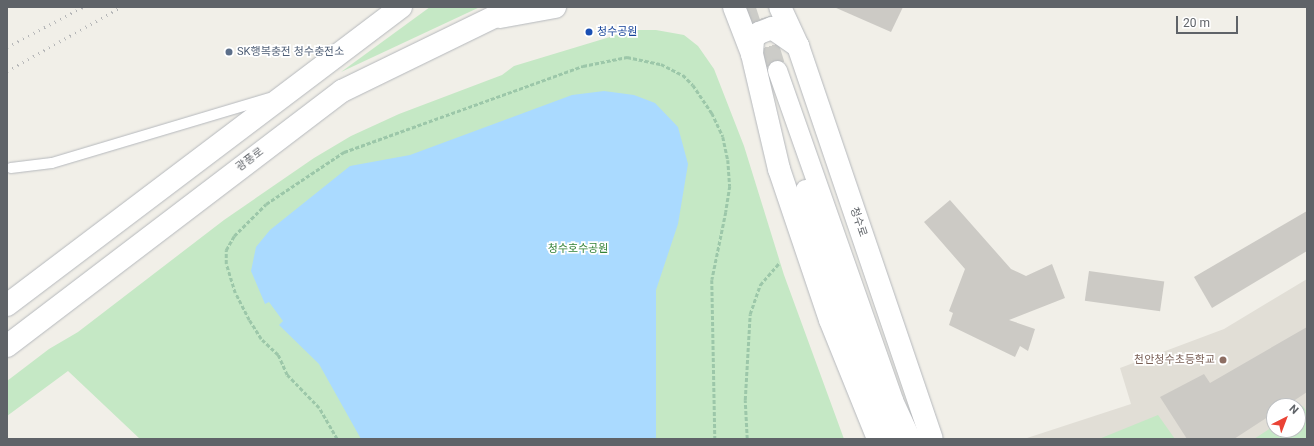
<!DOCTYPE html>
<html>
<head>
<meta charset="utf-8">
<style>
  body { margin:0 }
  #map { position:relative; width:1314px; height:446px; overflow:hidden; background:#f1efe8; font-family:Roboto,"Noto Sans KR",sans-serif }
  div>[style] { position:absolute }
  .education>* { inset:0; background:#e1ded6 }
  .green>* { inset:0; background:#c5e8c5 }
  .water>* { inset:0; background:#aadaff }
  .building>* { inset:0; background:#cccac5; transform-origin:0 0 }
  .street-tunnel>* { height:19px; margin-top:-9.5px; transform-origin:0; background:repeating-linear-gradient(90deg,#ccccc8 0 19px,transparent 0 29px) }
  .path>* { height:2.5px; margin-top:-1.25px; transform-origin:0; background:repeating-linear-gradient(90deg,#9cc7a9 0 4px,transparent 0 6px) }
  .roads { filter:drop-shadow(0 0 1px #b5b8bc) drop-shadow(0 0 1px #b5b8bc) }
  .lane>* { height:10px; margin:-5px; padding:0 5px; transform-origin:5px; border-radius:5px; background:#fff }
  .street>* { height:19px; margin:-9.5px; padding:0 9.5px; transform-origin:9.5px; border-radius:9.5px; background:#fff }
  .secondary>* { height:22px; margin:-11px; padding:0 11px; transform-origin:11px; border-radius:11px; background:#fff }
  .rail>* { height:3px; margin-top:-1.5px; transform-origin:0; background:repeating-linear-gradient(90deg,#b6b7b8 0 1px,transparent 0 6px) }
  .dots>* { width:11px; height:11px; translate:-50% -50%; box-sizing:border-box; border:2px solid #fff; border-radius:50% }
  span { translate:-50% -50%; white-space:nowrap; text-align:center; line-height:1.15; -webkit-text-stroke:3.5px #fff; paint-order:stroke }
  .transit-label { font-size:11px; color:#164399 }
  .left { translate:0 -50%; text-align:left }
  .service-label { font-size:11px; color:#4e5e75 }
  .street-label { font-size:11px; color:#5f6368 }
  .park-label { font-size:11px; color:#348238 }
  .education-label { font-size:11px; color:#785e54 }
  .right { translate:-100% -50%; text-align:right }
  .frame { position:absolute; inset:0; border:8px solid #5f6368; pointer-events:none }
  .north { position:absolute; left:1266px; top:398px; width:40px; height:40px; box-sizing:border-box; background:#fff; border:1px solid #bfc1c3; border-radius:50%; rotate:42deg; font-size:11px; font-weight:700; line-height:16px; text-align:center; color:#5f6368 }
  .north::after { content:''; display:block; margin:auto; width:14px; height:18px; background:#ea4335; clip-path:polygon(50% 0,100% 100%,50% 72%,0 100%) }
  .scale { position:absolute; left:1176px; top:16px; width:62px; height:18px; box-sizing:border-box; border:2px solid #5f6368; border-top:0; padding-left:5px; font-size:12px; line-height:14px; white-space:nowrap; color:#5f6368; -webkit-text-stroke:3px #fff; paint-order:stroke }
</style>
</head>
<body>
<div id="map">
  <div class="education">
    <div style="clip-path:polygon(evenodd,1307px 279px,1307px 439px,1024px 439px,1131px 404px,1120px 368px,1224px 329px,1307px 279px,1274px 406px,1298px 406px,1298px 430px,1274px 430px,1274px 406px)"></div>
  </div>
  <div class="green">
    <div style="clip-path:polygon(430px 7px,480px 7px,341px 72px)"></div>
    <div style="clip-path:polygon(633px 30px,656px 30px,684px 35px,698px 46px,714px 69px,744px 146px,784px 275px,844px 439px,140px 439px,68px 371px,7px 416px,7px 381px,49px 349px,78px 332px,224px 220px,314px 158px,351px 136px,399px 114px,502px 75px,514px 66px)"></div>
    <div style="clip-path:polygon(1303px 406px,1307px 412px,1307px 439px,1254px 439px,1274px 426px,1274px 430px,1298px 430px,1298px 409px)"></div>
    <div style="clip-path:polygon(1158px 415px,1175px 439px,1099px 439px)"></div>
  </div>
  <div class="water">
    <div style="clip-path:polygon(604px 91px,634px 95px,655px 103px,678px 127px,688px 164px,678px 224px,656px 290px,656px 439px,361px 439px,319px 364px,279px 325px,283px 321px,269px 302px,265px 304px,251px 271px,256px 247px,270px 230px,350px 166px,410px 155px,572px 95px)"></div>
  </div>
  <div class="building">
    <div style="clip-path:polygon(834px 7px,903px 7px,891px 32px)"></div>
    <div style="clip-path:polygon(950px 200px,1011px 269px,1026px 276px,1052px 264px,1065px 298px,1009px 320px,1035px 329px,1028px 351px,1020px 346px,1015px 357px,949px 325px,953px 313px,949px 311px,965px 269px,924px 222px)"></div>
    <div style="clip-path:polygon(1307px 211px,1307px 251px,1212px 308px,1194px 277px)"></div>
    <div style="left:1089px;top:271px;width:76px;height:30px;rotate:8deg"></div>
    <div style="clip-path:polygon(1307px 327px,1307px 392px,1286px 406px,1274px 406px,1274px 413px,1234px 439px,1187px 439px,1160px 397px,1204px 374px,1210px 383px)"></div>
  </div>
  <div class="street-tunnel">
    <div style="left:746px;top:7px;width:33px;rotate:72deg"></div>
    <div style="left:761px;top:18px;width:54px;rotate:72.9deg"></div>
  </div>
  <div class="path">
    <div style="left:337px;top:439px;width:36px;rotate:-120deg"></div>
    <div style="left:319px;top:408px;width:46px;rotate:-134.1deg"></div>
    <div style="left:287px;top:375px;width:22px;rotate:-114deg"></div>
    <div style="left:278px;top:355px;width:23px;rotate:-137deg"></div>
    <div style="left:261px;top:339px;width:22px;rotate:-122deg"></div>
    <div style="left:249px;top:320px;width:30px;rotate:-117deg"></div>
    <div style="left:235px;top:293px;width:30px;rotate:-107deg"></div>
    <div style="left:226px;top:264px;width:14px;rotate:-90deg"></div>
    <div style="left:226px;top:250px;width:16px;rotate:-60deg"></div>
    <div style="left:234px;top:236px;width:45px;rotate:-45deg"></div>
    <div style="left:266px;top:204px;width:94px;rotate:-33.7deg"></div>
    <div style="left:344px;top:152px;width:254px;rotate:-19.8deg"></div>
    <div style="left:583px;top:66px;width:45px;rotate:-11.6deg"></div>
    <div style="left:627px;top:57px;width:35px;rotate:12deg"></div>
    <div style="left:661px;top:64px;width:25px;rotate:27deg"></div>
    <div style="left:683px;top:75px;width:14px;rotate:45deg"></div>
    <div style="left:693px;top:85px;width:34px;rotate:56deg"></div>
    <div style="left:712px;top:113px;width:26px;rotate:65deg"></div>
    <div style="left:723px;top:137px;width:24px;rotate:78deg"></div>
    <div style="left:728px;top:160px;width:26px;rotate:86deg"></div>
    <div style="left:730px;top:186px;width:26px;rotate:99deg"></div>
    <div style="left:726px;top:212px;width:69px;rotate:101.6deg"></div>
    <div style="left:712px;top:280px;width:159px;rotate:88.9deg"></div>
    <div style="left:747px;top:439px;width:39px;rotate:-93deg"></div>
    <div style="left:745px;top:400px;width:86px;rotate:-86.7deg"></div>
    <div style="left:750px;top:314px;width:31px;rotate:-71deg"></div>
    <div style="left:760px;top:285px;width:30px;rotate:-49deg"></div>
  </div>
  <div class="roads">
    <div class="lane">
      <div style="left:11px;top:168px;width:41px;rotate:-7deg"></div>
      <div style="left:52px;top:163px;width:227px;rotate:-16.6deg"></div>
    </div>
    <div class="street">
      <div style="left:777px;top:70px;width:350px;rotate:70.6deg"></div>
      <div style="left:893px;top:400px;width:43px;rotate:65.2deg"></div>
      <div style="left:805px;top:189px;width:118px;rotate:72.2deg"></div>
      <div style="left:841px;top:301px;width:113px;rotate:69.8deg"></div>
      <div style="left:880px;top:407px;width:35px;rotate:65deg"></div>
    </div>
    <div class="secondary">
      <div style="left:734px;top:7px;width:50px;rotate:69deg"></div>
      <div style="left:752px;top:54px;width:118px;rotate:76.8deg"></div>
      <div style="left:779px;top:169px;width:159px;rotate:71.3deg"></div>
      <div style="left:830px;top:320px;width:128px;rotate:68deg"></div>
      <div style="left:780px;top:7px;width:43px;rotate:65.2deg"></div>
      <div style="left:798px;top:46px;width:415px;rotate:71.2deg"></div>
      <div style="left:500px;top:17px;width:56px;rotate:-10.3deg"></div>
      <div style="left:752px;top:54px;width:16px;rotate:-86deg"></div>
      <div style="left:753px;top:38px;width:8px;rotate:-40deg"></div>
      <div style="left:759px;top:33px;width:14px;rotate:-21deg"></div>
      <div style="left:772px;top:28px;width:32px;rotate:35deg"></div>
      <div style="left:7px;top:305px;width:494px;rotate:-37.1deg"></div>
      <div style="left:7px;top:346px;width:421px;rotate:-37.3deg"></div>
      <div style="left:342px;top:91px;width:191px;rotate:-26deg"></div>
    </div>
  </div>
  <div class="rail">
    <div style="left:7px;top:47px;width:86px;rotate:-27.8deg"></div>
    <div style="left:7px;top:71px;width:131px;rotate:-29.3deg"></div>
  </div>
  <div class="dots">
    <div style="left:589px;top:32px;background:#1a4fb4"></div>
    <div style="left:229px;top:52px;background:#5c6f8a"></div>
    <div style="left:1223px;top:360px;background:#8d6e63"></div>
  </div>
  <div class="transit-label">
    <span class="left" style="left:597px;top:32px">청수공원</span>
  </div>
  <div class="service-label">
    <span class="left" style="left:237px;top:52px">SK행복충전 청수충전소</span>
  </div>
  <div class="street-label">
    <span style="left:250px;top:160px;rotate:-37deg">광풍로</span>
    <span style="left:858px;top:222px;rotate:71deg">청수로</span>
  </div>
  <div class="park-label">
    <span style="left:578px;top:249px">청수호수공원</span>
  </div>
  <div class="education-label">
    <span class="right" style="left:1215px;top:360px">천안청수초등학교</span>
  </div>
  <div class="frame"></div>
  <div class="north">N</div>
  <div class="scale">20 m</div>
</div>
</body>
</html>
